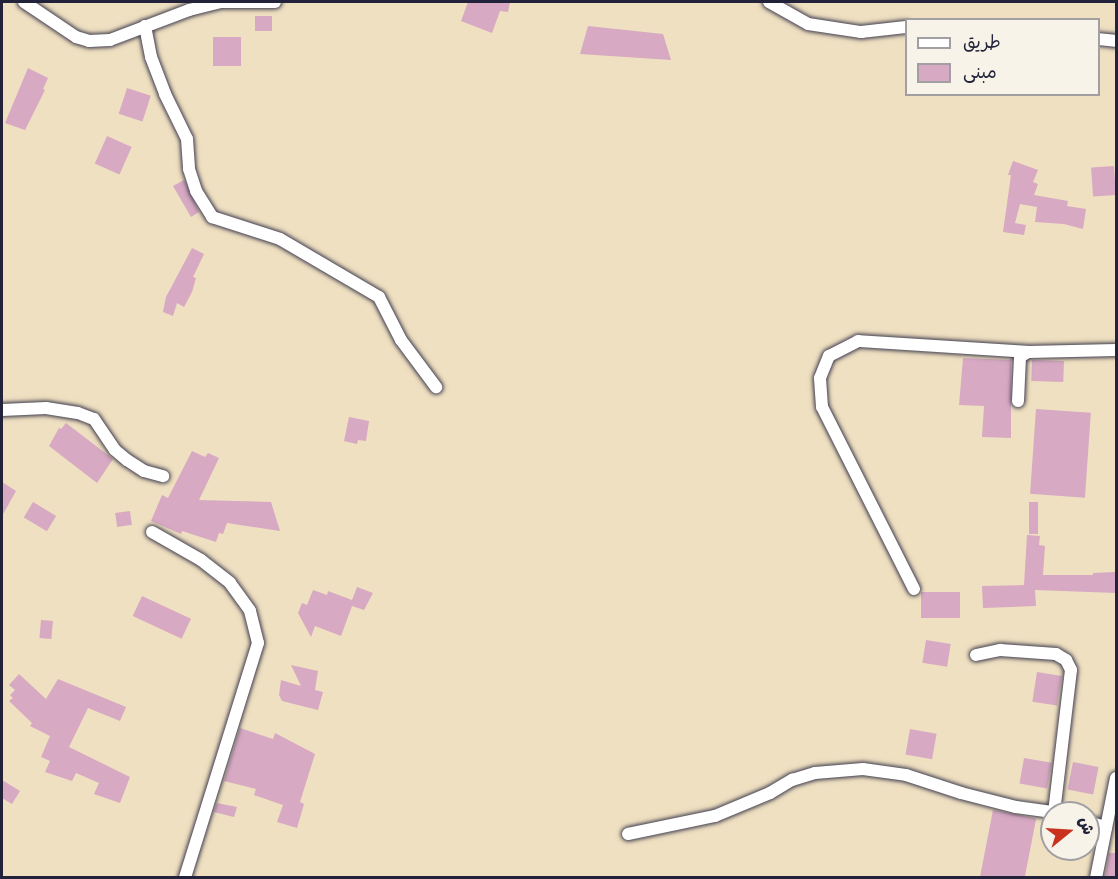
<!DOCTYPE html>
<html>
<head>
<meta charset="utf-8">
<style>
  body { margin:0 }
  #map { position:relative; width:1118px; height:879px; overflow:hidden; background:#efe0c1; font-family:Mynerve,"Playpen Sans Arabic",sans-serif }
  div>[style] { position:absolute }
  .building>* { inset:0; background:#d7a9c3; transform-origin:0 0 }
  .roads { filter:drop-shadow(0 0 2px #413e4f) drop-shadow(0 0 2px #413e4f) }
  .street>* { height:12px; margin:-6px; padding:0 6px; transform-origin:6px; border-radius:6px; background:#fff }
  span { translate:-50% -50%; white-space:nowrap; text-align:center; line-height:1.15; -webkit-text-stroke:5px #f7f3e8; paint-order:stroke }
  .frame { position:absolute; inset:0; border:3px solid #22223b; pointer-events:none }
  .legend { position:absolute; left:905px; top:18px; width:195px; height:78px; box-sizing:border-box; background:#f7f3e8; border:2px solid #a29fa3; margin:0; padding:8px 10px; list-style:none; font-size:18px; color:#22223b }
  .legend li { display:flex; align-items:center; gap:12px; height:30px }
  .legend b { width:30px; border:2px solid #a29fa3 }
  .north { position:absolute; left:1040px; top:801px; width:60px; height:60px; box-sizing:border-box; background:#f7f3e8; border:2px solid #a29fa3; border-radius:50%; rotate:72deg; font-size:16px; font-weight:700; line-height:24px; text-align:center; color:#22223b }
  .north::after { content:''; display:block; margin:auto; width:21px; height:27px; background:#c8321e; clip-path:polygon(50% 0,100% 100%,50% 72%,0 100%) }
</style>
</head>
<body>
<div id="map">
  <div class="building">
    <div style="clip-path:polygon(468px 2px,510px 2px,508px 12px,500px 11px,492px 33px,461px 21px)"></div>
    <div style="left:255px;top:16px;width:17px;height:15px"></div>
    <div style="clip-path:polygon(588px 26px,663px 34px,671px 60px,580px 54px)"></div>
    <div style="left:241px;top:37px;width:29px;height:28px;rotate:90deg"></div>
    <div style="clip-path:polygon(28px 68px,48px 78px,43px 89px,45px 90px,25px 130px,5px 123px)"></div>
    <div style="left:127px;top:88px;width:25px;height:27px;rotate:18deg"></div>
    <div style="left:107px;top:136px;width:27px;height:30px;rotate:24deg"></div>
    <div style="clip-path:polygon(1013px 161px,1038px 170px,1033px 182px,1038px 184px,1034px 195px,1068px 201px,1067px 206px,1086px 209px,1083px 229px,1064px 224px,1035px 222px,1037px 207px,1020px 204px,1015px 223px,1026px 225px,1024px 235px,1003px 232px,1011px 175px,1008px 175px)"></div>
    <div style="left:1114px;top:166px;width:29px;height:23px;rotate:86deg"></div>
    <div style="clip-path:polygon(184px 180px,199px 212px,191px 217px,173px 186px)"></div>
    <div style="clip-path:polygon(192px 248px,204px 254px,193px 277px,196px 278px,192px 292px,184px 307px,177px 303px,173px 316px,163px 312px,166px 297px)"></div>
    <div style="clip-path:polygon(963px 358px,1011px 360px,1011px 438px,982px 437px,984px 406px,959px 405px)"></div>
    <div style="left:1032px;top:360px;width:32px;height:21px;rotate:2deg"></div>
    <div style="left:1036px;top:409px;width:55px;height:85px;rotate:4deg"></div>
    <div style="clip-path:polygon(349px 417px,369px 421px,366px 441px,358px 440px,357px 444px,344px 441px)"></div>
    <div style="clip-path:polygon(66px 423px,113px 459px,97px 483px,49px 446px,59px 428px,61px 429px)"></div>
    <div style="clip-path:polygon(192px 451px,205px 457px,208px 453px,219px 458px,199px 500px,271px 502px,280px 531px,227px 523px,223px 534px,219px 533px,216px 542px,182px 531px,181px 534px,151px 521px,162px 495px,168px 498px)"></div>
    <div style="clip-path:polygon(2px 482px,16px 491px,2px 516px)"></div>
    <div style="left:33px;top:502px;width:27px;height:18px;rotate:31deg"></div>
    <div style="left:1029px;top:502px;width:9px;height:32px"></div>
    <div style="left:130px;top:511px;width:14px;height:15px;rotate:82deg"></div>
    <div style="clip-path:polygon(1027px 535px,1040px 536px,1039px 545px,1045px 546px,1043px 575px,1093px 575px,1093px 573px,1116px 572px,1116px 593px,1035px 590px,1036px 606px,983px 608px,982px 586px,1024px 585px)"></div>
    <div style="clip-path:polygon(357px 587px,373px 593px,364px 610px,352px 606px,341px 636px,315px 626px,311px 637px,298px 613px,302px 603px,307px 605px,313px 590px,327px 595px,328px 591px,352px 600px)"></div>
    <div style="left:921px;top:592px;width:39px;height:26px"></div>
    <div style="left:142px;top:596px;width:54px;height:22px;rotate:25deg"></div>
    <div style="left:41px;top:620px;width:12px;height:18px;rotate:5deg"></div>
    <div style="left:926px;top:640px;width:25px;height:23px;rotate:9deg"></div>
    <div style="clip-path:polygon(291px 665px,318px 671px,315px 690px,323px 692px,318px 710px,282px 701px,279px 695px,281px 680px,301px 686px)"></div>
    <div style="left:1037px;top:672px;width:25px;height:30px;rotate:9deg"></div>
    <div style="clip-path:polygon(19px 674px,46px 699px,58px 679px,126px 707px,120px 721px,88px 708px,69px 747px,130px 777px,120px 803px,94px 794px,99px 783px,76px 773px,72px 781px,45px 772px,50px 761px,41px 757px,50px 736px,30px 726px,32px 723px,9px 701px,13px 698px,10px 695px,15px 690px,9px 685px)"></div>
    <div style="clip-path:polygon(240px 728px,273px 739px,275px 733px,315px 754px,300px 802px,304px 804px,297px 828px,277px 822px,283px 805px,254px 795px,256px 789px,224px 781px)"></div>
    <div style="left:910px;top:729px;width:27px;height:26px;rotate:10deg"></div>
    <div style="left:1024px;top:758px;width:28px;height:26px;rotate:10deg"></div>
    <div style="left:1073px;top:762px;width:26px;height:28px;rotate:11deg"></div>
    <div style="clip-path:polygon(2px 780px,20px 791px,12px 804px,2px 798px)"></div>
    <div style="clip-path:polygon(217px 803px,237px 807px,234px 817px,214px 812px)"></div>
    <div style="left:993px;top:810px;width:44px;height:69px;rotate:11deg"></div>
    <div style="clip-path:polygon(1109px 853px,1116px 853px,1116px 878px,1105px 878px)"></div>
  </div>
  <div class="roads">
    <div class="street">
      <div style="left:24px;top:2px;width:63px;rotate:33.9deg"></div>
      <div style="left:76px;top:37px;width:14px;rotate:17deg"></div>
      <div style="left:89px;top:41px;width:21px;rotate:-3deg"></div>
      <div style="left:110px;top:40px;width:85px;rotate:-20.8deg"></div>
      <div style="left:189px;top:10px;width:34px;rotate:-14deg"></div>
      <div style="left:222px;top:2px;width:53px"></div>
      <div style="left:769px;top:2px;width:45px;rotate:29.4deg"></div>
      <div style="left:808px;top:24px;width:54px;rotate:8.6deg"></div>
      <div style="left:861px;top:32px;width:45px;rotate:-6.3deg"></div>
      <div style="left:145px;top:26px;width:32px;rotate:79deg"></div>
      <div style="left:151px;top:57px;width:40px;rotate:69deg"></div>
      <div style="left:165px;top:94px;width:50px;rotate:63.9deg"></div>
      <div style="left:187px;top:139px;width:30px;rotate:86deg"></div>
      <div style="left:189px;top:169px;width:23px;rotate:72deg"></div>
      <div style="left:196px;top:191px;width:31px;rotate:58deg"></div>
      <div style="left:212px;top:217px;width:71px;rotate:17.9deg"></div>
      <div style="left:280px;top:239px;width:115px;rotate:30.4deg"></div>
      <div style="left:379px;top:297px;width:48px;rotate:62.9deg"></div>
      <div style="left:401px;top:340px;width:59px;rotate:53.3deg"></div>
      <div style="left:1098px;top:39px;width:18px;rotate:6deg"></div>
      <div style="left:1018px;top:401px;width:44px;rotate:-87.4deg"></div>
      <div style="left:1020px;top:357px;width:9px;rotate:-32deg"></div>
      <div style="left:1028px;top:352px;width:88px;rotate:-1.3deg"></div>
      <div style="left:2px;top:410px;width:44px;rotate:-2.6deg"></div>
      <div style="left:46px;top:408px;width:32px;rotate:9deg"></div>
      <div style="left:78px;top:413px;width:17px;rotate:21deg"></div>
      <div style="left:94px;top:419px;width:37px;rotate:56deg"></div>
      <div style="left:115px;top:450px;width:16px;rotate:40deg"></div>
      <div style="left:127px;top:460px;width:20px;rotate:33deg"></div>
      <div style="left:144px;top:471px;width:20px;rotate:15deg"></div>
      <div style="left:152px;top:532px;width:56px;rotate:29.7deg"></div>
      <div style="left:201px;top:560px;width:37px;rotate:38deg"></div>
      <div style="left:230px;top:583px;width:34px;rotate:54deg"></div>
      <div style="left:250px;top:611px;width:33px;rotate:76deg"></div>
      <div style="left:258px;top:643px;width:246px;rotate:107.3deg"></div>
      <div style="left:914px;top:589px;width:204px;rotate:-116.8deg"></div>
      <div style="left:822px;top:407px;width:29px;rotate:-94deg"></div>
      <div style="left:820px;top:378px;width:24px;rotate:-68deg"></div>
      <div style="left:829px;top:356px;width:33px;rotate:-27deg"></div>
      <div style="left:858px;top:341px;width:170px;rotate:3.7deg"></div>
      <div style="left:976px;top:655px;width:25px;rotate:-12deg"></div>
      <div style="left:1000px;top:650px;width:56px;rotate:4.1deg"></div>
      <div style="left:1056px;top:654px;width:12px;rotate:31deg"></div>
      <div style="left:1066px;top:660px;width:11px;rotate:63deg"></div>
      <div style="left:1071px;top:670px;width:143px;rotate:96.8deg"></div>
      <div style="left:1088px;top:822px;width:19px;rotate:16deg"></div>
      <div style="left:628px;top:834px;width:89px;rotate:-11.7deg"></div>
      <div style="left:715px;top:816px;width:60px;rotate:-22.7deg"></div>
      <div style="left:770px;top:793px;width:26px;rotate:-31deg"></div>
      <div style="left:792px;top:780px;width:24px;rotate:-17deg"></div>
      <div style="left:815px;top:773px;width:48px;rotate:-4.8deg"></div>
      <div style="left:863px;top:769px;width:43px;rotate:7.9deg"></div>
      <div style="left:906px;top:775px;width:58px;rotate:18.1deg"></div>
      <div style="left:961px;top:793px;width:57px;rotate:14.3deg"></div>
      <div style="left:1016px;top:807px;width:44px;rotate:7.8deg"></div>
      <div style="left:1096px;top:878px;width:102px;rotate:-78.7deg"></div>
    </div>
  </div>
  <div class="frame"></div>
  <ul class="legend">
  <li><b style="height:8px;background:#fff"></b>طريق</li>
  <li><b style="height:16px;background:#d7a9c3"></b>مبنى</li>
  </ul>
  <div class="north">ش</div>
</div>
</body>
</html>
